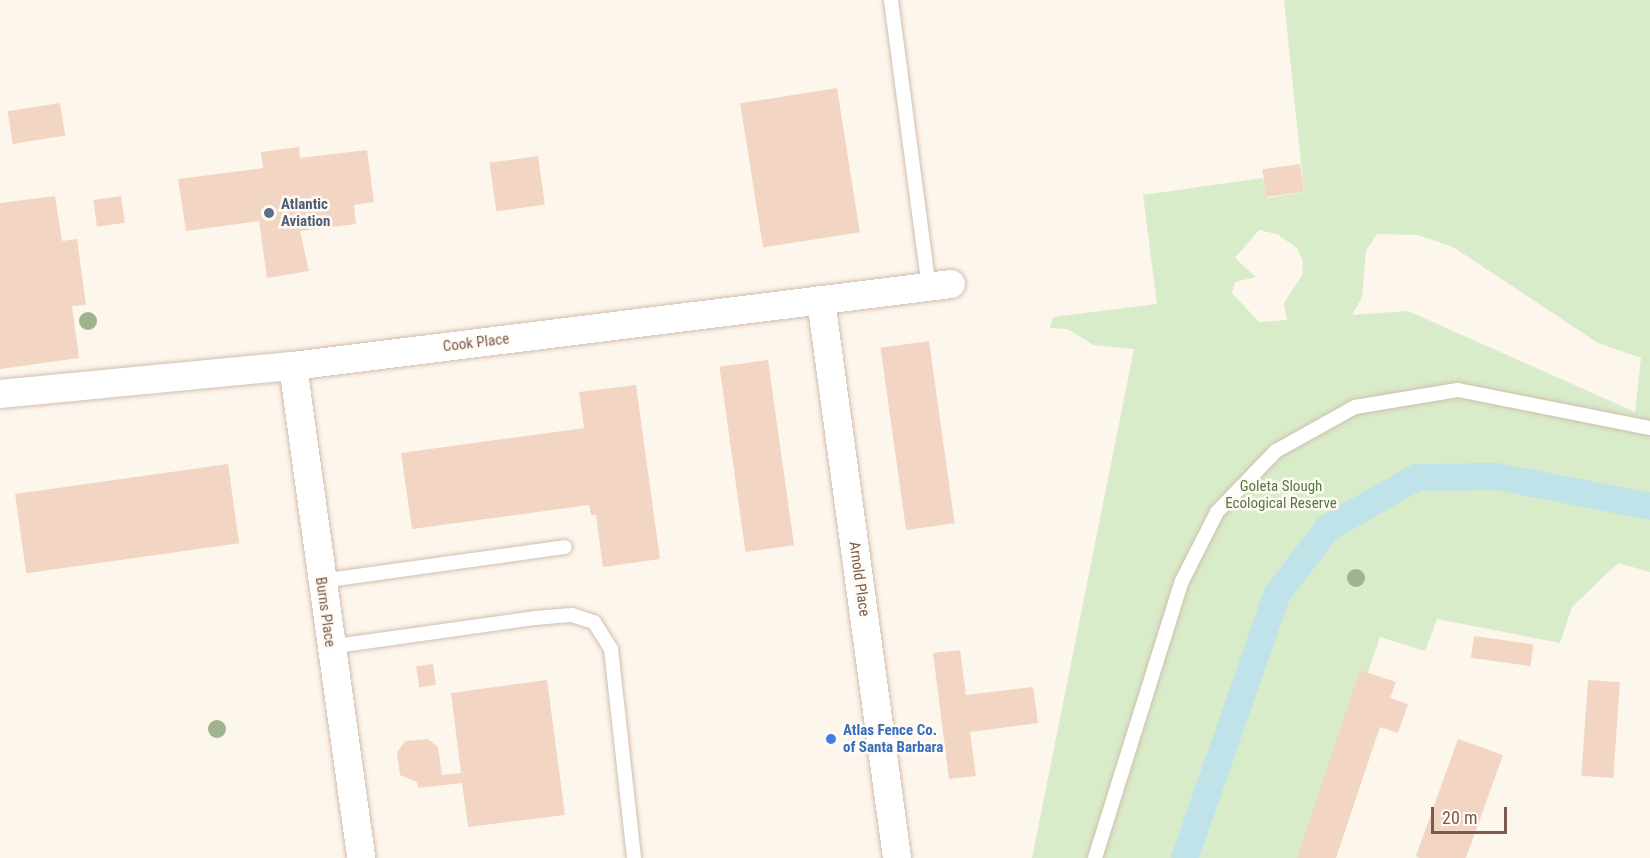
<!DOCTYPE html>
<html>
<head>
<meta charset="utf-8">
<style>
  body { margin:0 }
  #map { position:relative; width:1650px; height:858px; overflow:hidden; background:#fdf6ec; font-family:"Roboto Condensed",sans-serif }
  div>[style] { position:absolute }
  .green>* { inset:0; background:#d8ecc9 }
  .canal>* { height:27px; margin:-13.5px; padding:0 13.5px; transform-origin:13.5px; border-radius:13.5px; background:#bfe3e8 }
  .building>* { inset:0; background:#f3d5c3; transform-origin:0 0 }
  .roads { filter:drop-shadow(0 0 2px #d1beb0) drop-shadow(0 0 2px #d1beb0) }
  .service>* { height:14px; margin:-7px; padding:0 7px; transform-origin:7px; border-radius:7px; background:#fff }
  .minor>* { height:28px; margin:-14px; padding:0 14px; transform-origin:14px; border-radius:14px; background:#fff }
  .trees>* { width:18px; height:18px; margin:-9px; border-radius:50%; background:#a0b28e }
  .dots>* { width:16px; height:16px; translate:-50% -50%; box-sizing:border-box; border:3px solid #fffaf3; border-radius:50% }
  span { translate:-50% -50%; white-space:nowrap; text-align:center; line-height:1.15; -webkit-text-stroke:5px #fffaf3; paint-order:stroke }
  .service-label { font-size:15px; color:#4e5e75; font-weight:700 }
  .left { translate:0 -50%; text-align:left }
  .street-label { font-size:15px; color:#7a5c4d }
  .park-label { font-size:15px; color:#537a41 }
  .shop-label { font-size:15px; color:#366cbe; font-weight:700 }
  .scale { position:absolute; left:1431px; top:807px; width:76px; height:27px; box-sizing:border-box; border:3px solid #7a5c4d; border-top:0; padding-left:8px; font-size:18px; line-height:21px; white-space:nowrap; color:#7a5c4d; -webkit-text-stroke:4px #fffaf3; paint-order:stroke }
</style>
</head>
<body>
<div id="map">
  <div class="green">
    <div style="clip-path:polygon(evenodd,1284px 0,1650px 0,1650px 572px,1618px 563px,1572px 607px,1560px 643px,1437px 619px,1425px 651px,1380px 637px,1305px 858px,1032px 858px,1134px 349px,1094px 345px,1067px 329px,1050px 328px,1053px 317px,1157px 304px,1143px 195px,1263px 178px,1267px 198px,1304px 192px,1284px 0,1259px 230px,1277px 234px,1297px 248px,1303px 262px,1302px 275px,1284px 303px,1287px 320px,1259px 322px,1232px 293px,1235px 282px,1256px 277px,1235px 258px,1259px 230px,1284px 0,1377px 234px,1418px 235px,1453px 247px,1598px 343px,1641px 358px,1635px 412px,1408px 311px,1352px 315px,1362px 297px,1366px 251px,1377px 234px)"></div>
  </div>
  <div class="canal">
    <div style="left:1184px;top:858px;width:281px;rotate:-70.7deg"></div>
    <div style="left:1277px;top:593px;width:83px;rotate:-52.3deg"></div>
    <div style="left:1328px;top:527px;width:101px;rotate:-29.6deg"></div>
    <div style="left:1416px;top:477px;width:80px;rotate:-0.7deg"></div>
    <div style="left:1496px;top:476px;width:157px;rotate:11deg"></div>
  </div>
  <div class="building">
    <div style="left:837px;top:88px;width:146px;height:98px;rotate:81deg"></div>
    <div style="left:60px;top:103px;width:33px;height:53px;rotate:81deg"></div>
    <div style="clip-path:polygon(299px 147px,300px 158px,367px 150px,374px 202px,354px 205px,356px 224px,300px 231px,309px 271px,267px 278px,259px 221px,186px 231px,178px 179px,263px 168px,261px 152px)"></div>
    <div style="left:538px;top:156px;width:49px;height:49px;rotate:82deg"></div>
    <div style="left:1300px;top:164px;width:28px;height:38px;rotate:82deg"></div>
    <div style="clip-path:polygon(55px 196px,62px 241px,77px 239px,86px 305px,72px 306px,79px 358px,0 369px,0 203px)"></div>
    <div style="left:121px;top:196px;width:27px;height:28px;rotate:82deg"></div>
    <div style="left:929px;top:341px;width:184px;height:49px;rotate:82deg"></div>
    <div style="left:768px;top:360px;width:187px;height:49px;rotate:82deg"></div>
    <div style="clip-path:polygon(636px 385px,660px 559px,603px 567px,596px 515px,591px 515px,589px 505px,412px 529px,401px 453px,584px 428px,579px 392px)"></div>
    <div style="left:228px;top:464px;width:80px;height:215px;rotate:82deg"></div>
    <div style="left:1474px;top:636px;width:60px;height:22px;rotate:8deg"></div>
    <div style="clip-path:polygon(960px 650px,966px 695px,1033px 687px,1038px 723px,970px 732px,976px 776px,949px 779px,933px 653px)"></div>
    <div style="left:433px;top:664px;width:21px;height:17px;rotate:82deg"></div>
    <div style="clip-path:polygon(1360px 670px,1396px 682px,1390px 698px,1408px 704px,1398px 733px,1380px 727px,1336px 858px,1297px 858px)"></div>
    <div style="clip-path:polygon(547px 680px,565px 815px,468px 827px,462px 783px,418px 788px,417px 782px,400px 775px,397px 753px,405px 741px,428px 739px,438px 747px,442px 775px,461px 773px,451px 693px)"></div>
    <div style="left:1588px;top:680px;width:32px;height:96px;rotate:4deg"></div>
    <div style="clip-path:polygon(1458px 739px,1503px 755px,1466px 858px,1420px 858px,1416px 856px)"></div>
  </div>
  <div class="roads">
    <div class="service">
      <div style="left:891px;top:0;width:290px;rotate:82.5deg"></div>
      <div style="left:321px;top:581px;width:246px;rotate:-7.9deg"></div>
      <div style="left:329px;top:647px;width:209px;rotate:-8deg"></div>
      <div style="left:536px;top:618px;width:36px;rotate:-5deg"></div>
      <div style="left:572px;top:615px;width:23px;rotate:18deg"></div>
      <div style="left:594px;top:622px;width:32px;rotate:58deg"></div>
      <div style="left:611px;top:649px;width:210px;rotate:83.7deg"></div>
      <div style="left:1095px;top:858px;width:290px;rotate:-72.6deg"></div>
      <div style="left:1182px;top:581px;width:77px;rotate:-63.1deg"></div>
      <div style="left:1217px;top:512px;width:85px;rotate:-46deg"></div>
      <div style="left:1276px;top:451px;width:90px;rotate:-29.1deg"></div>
      <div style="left:1355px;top:407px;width:104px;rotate:-9.4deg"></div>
      <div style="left:1458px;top:390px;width:196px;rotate:11.2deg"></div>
    </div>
    <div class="minor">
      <div style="left:821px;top:300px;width:563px;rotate:82.24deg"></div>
      <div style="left:293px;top:366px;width:497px;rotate:82.1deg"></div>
      <div style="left:0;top:394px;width:294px;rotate:-5.5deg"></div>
      <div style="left:293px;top:366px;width:663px;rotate:-7.1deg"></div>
    </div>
  </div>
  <div class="trees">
    <div style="left:88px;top:321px"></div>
    <div style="left:1356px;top:578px"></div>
    <div style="left:217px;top:729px"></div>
  </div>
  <div class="dots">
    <div style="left:269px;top:213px;background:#5c6f8a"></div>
    <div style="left:831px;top:739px;background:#3f7fe0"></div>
  </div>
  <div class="service-label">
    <span class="left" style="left:281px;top:213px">Atlantic<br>Aviation</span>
  </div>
  <div class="street-label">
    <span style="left:476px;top:343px;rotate:-7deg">Cook Place</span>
    <span style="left:859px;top:579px;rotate:82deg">Arnold Place</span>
    <span style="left:325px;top:612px;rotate:82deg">Burns Place</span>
  </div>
  <div class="park-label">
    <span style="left:1281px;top:495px">Goleta Slough<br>Ecological Reserve</span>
  </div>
  <div class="shop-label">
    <span class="left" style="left:843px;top:739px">Atlas Fence Co.<br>of Santa Barbara</span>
  </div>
  <div class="scale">20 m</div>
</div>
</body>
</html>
